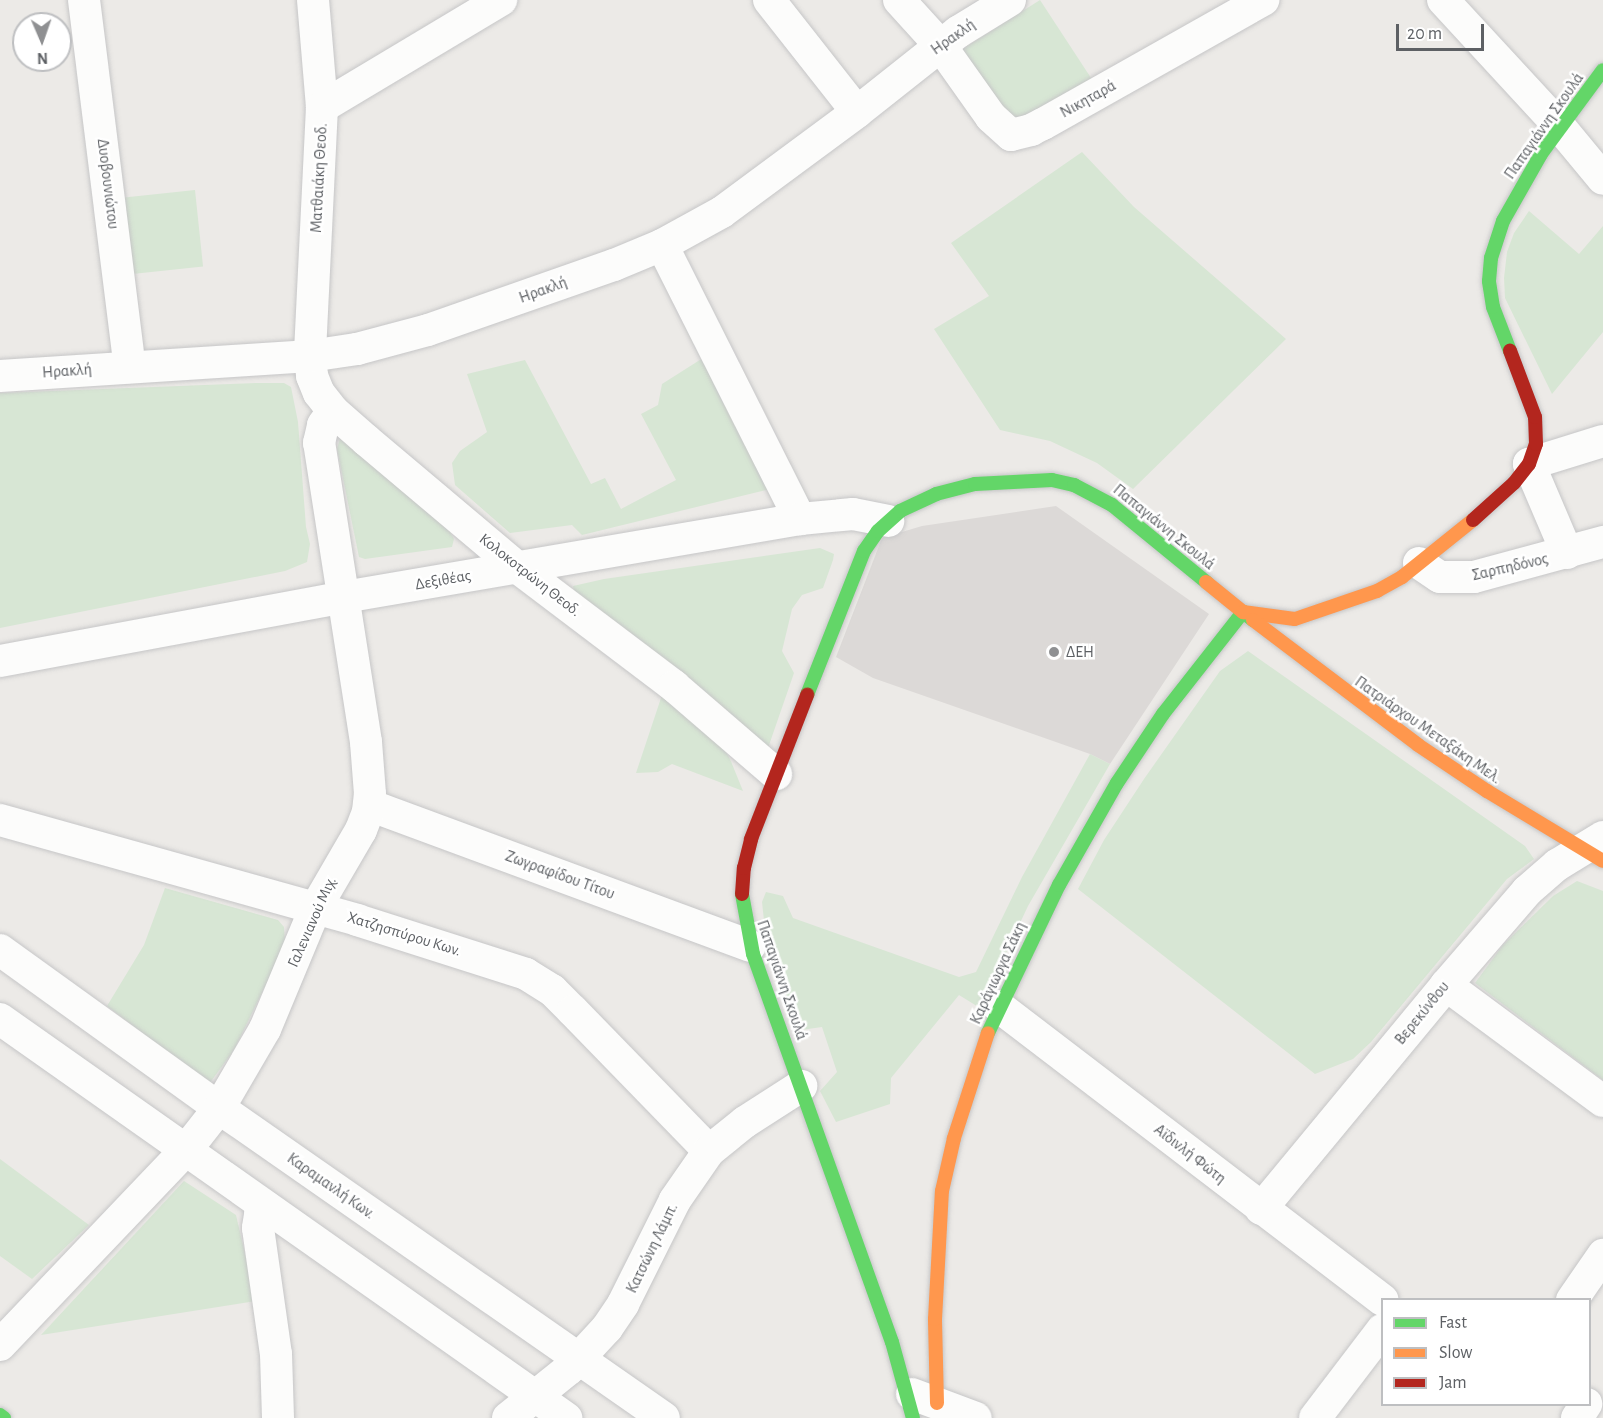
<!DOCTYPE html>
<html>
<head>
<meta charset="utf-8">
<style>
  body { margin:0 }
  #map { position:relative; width:1603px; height:1418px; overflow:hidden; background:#eceae7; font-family:"Alegreya Sans",sans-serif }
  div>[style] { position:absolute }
  .industrial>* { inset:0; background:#dcd9d7 }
  .green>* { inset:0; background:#d7e6d4; transform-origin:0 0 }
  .roads { filter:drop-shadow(0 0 2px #c6c6c7) drop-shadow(0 0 2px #c6c6c7) }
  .street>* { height:32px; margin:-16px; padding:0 16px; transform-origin:16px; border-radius:16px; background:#fcfcfb }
  .fast>* { height:14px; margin:-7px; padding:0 7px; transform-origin:7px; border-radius:7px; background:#63d668 }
  .slow>* { height:14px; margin:-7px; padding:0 7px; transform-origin:7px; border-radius:7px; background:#ff974d }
  .jam>* { height:14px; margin:-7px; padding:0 7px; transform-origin:7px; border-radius:7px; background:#b3261e }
  .dots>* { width:16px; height:16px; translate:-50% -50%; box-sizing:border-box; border:3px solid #fff; border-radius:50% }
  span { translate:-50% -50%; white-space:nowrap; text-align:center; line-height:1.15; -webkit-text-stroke:5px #fff; paint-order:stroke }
  .street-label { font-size:16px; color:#5d6064 }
  .poi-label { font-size:16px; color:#5d6064 }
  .left { translate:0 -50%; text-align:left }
  .legend { position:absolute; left:1381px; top:1298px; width:210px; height:108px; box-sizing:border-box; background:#fff; border:2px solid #bebfc1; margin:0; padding:8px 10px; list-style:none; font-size:18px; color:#5d6064 }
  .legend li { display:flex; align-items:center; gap:12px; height:30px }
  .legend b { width:30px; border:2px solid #bebfc1 }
  .north { position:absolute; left:12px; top:12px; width:60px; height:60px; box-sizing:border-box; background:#fff; border:2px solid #bebfc1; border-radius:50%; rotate:178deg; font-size:16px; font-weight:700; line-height:24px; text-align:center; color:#5d6064 }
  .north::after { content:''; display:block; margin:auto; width:21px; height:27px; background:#8f9092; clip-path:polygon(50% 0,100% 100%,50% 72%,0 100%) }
  .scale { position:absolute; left:1396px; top:24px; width:88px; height:27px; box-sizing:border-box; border:3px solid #5d6064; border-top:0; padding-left:8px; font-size:18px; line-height:21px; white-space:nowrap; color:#5d6064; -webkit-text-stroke:4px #fff; paint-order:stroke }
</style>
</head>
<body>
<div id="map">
  <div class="industrial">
    <div style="clip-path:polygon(1056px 506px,1209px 614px,1110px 764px,1090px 754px,873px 678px,836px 657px,882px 538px,922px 526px)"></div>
  </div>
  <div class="green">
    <div style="clip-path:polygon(1040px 0,1093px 81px,1016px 124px,958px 52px)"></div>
    <div style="clip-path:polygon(1082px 152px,1134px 207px,1286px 339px,1133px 489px,1097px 463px,1050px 441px,1000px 430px,934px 329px,989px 296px,951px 243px)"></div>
    <div style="left:195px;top:190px;width:77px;height:71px;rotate:84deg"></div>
    <div style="clip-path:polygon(1529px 211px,1579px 254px,1603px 226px,1603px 332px,1552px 394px,1505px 298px,1504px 278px,1507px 252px,1514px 233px)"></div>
    <div style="clip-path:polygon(703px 358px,770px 489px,582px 535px,572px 525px,510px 533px,455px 485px,452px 463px,460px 451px,487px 432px,467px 374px,525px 360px,591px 484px,605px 478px,621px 509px,676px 480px,641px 414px,658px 405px,662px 384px)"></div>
    <div style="clip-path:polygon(256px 383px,284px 383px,291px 387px,298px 422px,306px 527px,310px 544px,307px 562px,285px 571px,0 628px,0 393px)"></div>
    <div style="clip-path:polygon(340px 438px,450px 532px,454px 539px,452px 547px,365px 559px,359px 557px,337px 449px)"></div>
    <div style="clip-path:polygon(820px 548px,834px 554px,833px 560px,823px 588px,802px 595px,792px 609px,782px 651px,794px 673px,768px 748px,574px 592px,573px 586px,604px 579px)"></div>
    <div style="clip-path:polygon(1248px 651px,1525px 846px,1534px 859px,1507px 879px,1371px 1042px,1353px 1059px,1315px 1074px,1078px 889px,1104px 840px,1144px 779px,1220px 671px)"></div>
    <div style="clip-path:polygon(662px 695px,718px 739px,730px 759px,743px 791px,672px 764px,658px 772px,636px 773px)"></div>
    <div style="clip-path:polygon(1090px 754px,1110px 764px,1028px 906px,980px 1008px,959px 995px,891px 1078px,890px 1104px,836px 1122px,820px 1091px,837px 1072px,822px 1027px,801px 1030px,767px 948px,762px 902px,766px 892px,783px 896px,793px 918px,959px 977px,976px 972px,1022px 877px)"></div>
    <div style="clip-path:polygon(1577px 881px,1603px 891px,1603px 1080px,1475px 983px,1503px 945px,1553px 896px)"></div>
    <div style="clip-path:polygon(165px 888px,278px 920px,284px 927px,285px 941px,279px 958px,234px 1050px,209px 1084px,107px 1006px,144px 945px)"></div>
    <div style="clip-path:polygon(0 1159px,89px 1225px,32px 1279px,0 1256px)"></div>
    <div style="clip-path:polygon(184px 1181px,236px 1215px,256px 1301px,41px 1335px)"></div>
  </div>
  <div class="roads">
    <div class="street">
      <div style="left:84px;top:0;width:370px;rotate:82.9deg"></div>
      <div style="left:313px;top:0;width:107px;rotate:85.2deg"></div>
      <div style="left:322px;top:107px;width:249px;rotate:92.8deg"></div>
      <div style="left:310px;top:356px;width:20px;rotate:84deg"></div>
      <div style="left:312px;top:376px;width:18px;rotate:68deg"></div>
      <div style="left:319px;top:393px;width:23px;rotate:52deg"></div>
      <div style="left:333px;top:411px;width:44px;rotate:41.3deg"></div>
      <div style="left:366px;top:440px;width:199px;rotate:40.1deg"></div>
      <div style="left:518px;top:568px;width:196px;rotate:37.1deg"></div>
      <div style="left:674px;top:686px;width:135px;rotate:40.8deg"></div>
      <div style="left:769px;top:0;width:142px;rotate:51.8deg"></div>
      <div style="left:899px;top:0;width:61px;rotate:47.7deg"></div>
      <div style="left:940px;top:45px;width:88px;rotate:54.7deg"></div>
      <div style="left:991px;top:117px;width:27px;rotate:42deg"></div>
      <div style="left:1011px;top:135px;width:21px;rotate:-14deg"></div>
      <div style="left:1031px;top:130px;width:13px;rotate:-27deg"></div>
      <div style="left:1043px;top:124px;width:253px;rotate:-29.4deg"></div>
      <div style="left:1443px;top:0;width:173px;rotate:47.3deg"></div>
      <div style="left:1560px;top:127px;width:67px;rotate:50.4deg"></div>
      <div style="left:322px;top:107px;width:209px;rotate:-30.9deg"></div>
      <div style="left:662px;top:245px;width:307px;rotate:63.3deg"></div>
      <div style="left:0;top:376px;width:311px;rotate:-3.7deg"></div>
      <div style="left:310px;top:356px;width:48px;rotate:-8.5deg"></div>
      <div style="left:357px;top:349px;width:73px;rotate:-15deg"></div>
      <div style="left:428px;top:330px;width:197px;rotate:-19.3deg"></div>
      <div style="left:614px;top:265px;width:52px;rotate:-22.6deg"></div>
      <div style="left:662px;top:245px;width:68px;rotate:-28.8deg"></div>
      <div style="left:722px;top:212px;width:168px;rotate:-36.5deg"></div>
      <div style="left:857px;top:112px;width:129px;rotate:-38.4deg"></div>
      <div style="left:958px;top:32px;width:61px;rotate:-31.6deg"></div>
      <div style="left:1567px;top:553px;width:97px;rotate:-113.1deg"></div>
      <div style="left:1529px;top:464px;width:77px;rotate:-17.3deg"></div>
      <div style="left:1419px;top:563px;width:25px;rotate:34deg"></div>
      <div style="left:1440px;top:577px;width:34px"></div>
      <div style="left:1474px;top:577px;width:134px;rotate:-15.2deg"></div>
      <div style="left:0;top:661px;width:350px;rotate:-10.5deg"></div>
      <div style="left:344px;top:597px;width:463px;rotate:-9.7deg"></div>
      <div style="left:800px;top:519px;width:53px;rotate:-5.4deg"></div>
      <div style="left:853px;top:514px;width:36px;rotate:11deg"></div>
      <div style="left:369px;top:805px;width:406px;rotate:20.3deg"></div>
      <div style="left:0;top:820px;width:371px;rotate:15.6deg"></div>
      <div style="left:357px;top:920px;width:177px;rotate:17.7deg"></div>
      <div style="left:526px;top:974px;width:31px;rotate:32deg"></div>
      <div style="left:552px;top:990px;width:30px;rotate:45deg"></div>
      <div style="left:573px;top:1011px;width:195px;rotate:45.8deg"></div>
      <div style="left:0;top:950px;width:270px;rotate:35.8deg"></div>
      <div style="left:219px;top:1108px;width:542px;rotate:34.86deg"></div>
      <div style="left:1446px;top:985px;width:195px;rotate:36.5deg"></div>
      <div style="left:998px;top:1006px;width:484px;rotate:37.4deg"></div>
      <div style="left:0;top:1019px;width:693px;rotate:35.18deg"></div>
      <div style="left:266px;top:1207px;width:10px;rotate:127deg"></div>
      <div style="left:260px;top:1215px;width:13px;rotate:99deg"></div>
      <div style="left:258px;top:1228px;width:127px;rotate:81.9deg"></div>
      <div style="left:276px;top:1354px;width:64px;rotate:88.2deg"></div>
      <div style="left:1261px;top:1209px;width:291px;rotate:-50.4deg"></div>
      <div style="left:1446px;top:985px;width:124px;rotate:-49.2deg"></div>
      <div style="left:1527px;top:891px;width:40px;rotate:-41deg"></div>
      <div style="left:1557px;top:865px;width:54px;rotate:-31.3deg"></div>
      <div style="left:1572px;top:1300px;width:55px;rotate:-55.4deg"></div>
      <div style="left:0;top:1345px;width:269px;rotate:-46.4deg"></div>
      <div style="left:186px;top:1150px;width:53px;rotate:-51.8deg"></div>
      <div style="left:219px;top:1108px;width:91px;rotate:-59.8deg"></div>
      <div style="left:265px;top:1029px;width:130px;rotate:-67.4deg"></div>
      <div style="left:315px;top:909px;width:91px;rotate:-59.8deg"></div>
      <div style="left:361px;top:830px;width:19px;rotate:-69deg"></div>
      <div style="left:368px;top:812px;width:18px;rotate:-84deg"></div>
      <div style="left:370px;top:794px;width:52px;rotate:-94.4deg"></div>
      <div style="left:366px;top:742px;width:303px;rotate:-98.9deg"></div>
      <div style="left:319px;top:443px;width:18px;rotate:-77deg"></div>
      <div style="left:323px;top:425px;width:17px;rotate:-54deg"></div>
      <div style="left:912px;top:1394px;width:68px;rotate:20.6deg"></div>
      <div style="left:508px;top:1418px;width:78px;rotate:-38.8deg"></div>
      <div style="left:569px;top:1369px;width:56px;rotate:-47.2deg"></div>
      <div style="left:607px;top:1328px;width:29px;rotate:-56deg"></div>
      <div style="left:623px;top:1304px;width:116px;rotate:-63.4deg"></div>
      <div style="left:675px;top:1200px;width:60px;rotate:-55.2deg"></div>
      <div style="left:709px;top:1151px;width:46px;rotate:-38.9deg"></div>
      <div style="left:745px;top:1122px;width:67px;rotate:-32.7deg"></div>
      <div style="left:1315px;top:1418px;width:111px;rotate:-52.7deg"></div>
      <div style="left:1577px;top:1418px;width:17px;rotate:-57deg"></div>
    </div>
    <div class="fast">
      <div style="left:1510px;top:351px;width:47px;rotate:-111.1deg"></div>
      <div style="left:1493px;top:307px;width:26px;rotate:-99deg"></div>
      <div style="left:1489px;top:281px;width:23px;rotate:-85deg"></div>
      <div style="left:1491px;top:258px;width:39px;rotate:-72deg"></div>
      <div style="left:1503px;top:221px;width:77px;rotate:-60.4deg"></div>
      <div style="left:1541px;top:154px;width:104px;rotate:-53.6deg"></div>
      <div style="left:807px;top:695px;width:155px;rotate:-68.4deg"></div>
      <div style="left:864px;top:551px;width:24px;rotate:-55deg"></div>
      <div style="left:878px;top:531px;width:30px;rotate:-42deg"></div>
      <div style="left:900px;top:511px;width:40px;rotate:-25deg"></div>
      <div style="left:936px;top:494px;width:40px;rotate:-14.4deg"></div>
      <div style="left:975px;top:484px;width:77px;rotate:-3deg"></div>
      <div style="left:1052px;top:480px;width:23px;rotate:13deg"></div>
      <div style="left:1074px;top:485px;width:43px;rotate:27.8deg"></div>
      <div style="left:1112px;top:505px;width:122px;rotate:39.3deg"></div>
      <div style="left:742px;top:894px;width:61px;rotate:79.6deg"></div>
      <div style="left:753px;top:954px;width:412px;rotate:70.3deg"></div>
      <div style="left:892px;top:1342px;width:79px;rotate:74.6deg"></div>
      <div style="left:988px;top:1033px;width:164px;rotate:-64.4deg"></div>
      <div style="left:1059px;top:885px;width:117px;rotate:-60.4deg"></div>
      <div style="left:1117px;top:783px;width:83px;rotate:-56.3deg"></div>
      <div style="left:1163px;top:714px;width:130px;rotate:-51.9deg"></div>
      <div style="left:1243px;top:612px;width:13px;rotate:39deg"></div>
      <div style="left:0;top:1415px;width:5px;rotate:37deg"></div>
    </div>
    <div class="slow">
      <div style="left:1206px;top:582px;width:48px;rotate:39deg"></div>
      <div style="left:1243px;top:612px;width:52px;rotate:7.7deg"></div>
      <div style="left:1295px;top:619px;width:87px;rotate:-18.9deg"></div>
      <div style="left:1377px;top:591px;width:29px;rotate:-29deg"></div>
      <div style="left:1402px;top:577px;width:91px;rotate:-38.8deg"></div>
      <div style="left:1253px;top:620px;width:207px;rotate:37.1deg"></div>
      <div style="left:1418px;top:745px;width:83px;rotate:33.7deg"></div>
      <div style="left:1487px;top:791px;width:135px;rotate:31.1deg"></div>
      <div style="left:937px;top:1403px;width:84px;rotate:-91.4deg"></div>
      <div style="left:935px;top:1319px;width:128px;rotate:-86.9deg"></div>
      <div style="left:942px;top:1191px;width:54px;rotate:-77.2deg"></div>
      <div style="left:954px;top:1138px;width:110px;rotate:-72.1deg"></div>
    </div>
    <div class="jam">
      <div style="left:1473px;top:520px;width:55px;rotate:-42.1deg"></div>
      <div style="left:1514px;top:483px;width:24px;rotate:-52deg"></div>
      <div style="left:1529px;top:464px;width:21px;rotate:-71deg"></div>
      <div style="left:1536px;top:444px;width:27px;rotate:-92deg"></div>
      <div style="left:1535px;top:417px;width:71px;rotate:-110.7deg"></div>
      <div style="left:742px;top:894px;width:26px;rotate:-86deg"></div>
      <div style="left:744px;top:868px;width:30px;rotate:-76deg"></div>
      <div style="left:751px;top:839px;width:155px;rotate:-68.7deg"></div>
    </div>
  </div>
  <div class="dots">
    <div style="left:1054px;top:652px;background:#8f9092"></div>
  </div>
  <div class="street-label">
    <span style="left:953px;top:37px;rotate:-35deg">Ηρακλή</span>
    <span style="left:1088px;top:99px;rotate:-29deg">Νικηταρά</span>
    <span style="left:1544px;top:126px;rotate:-55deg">Παπαγιάννη Σκουλά</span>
    <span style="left:319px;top:178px;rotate:-87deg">Ματθαιάκη Θεοδ.</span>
    <span style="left:108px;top:184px;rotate:83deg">Δυοβουνιώτου</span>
    <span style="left:543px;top:290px;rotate:-20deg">Ηρακλή</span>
    <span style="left:67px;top:371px;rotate:-4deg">Ηρακλή</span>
    <span style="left:1164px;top:527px;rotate:39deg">Παπαγιάννη Σκουλά</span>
    <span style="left:1510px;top:567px;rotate:-13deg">Σαρπηδόνος</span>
    <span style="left:530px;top:575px;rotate:38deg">Κολοκοτρώνη Θεοδ.</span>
    <span style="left:443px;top:580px;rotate:-10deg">Δεξιθέας</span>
    <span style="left:1428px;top:730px;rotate:35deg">Πατριάρχου Μεταξάκη Μελ.</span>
    <span style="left:560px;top:875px;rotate:20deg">Ζωγραφίδου Τίτου</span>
    <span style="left:312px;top:922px;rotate:-66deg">Γαλενιανού Μιχ.</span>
    <span style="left:404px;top:934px;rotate:17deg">Χατζησπύρου Κων.</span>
    <span style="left:998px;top:973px;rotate:-65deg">Καράγιωργα Σάκη</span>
    <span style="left:782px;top:980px;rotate:71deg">Παπαγιάννη Σκουλά</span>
    <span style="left:1422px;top:1013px;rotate:-51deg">Βερεκύνθου</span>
    <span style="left:1190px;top:1154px;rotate:38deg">Αϊδινλή Φώτη</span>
    <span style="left:331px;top:1186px;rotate:35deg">Καραμανλή Κων.</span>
    <span style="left:652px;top:1248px;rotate:-64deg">Κατσώνη Λάμπ.</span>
  </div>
  <div class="poi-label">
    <span class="left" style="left:1066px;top:652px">ΔΕΗ</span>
  </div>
  <ul class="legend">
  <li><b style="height:8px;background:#63d668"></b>Fast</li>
  <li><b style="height:8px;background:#ff974d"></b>Slow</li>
  <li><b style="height:8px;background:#b3261e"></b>Jam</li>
  </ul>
  <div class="north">N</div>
  <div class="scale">20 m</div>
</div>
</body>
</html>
